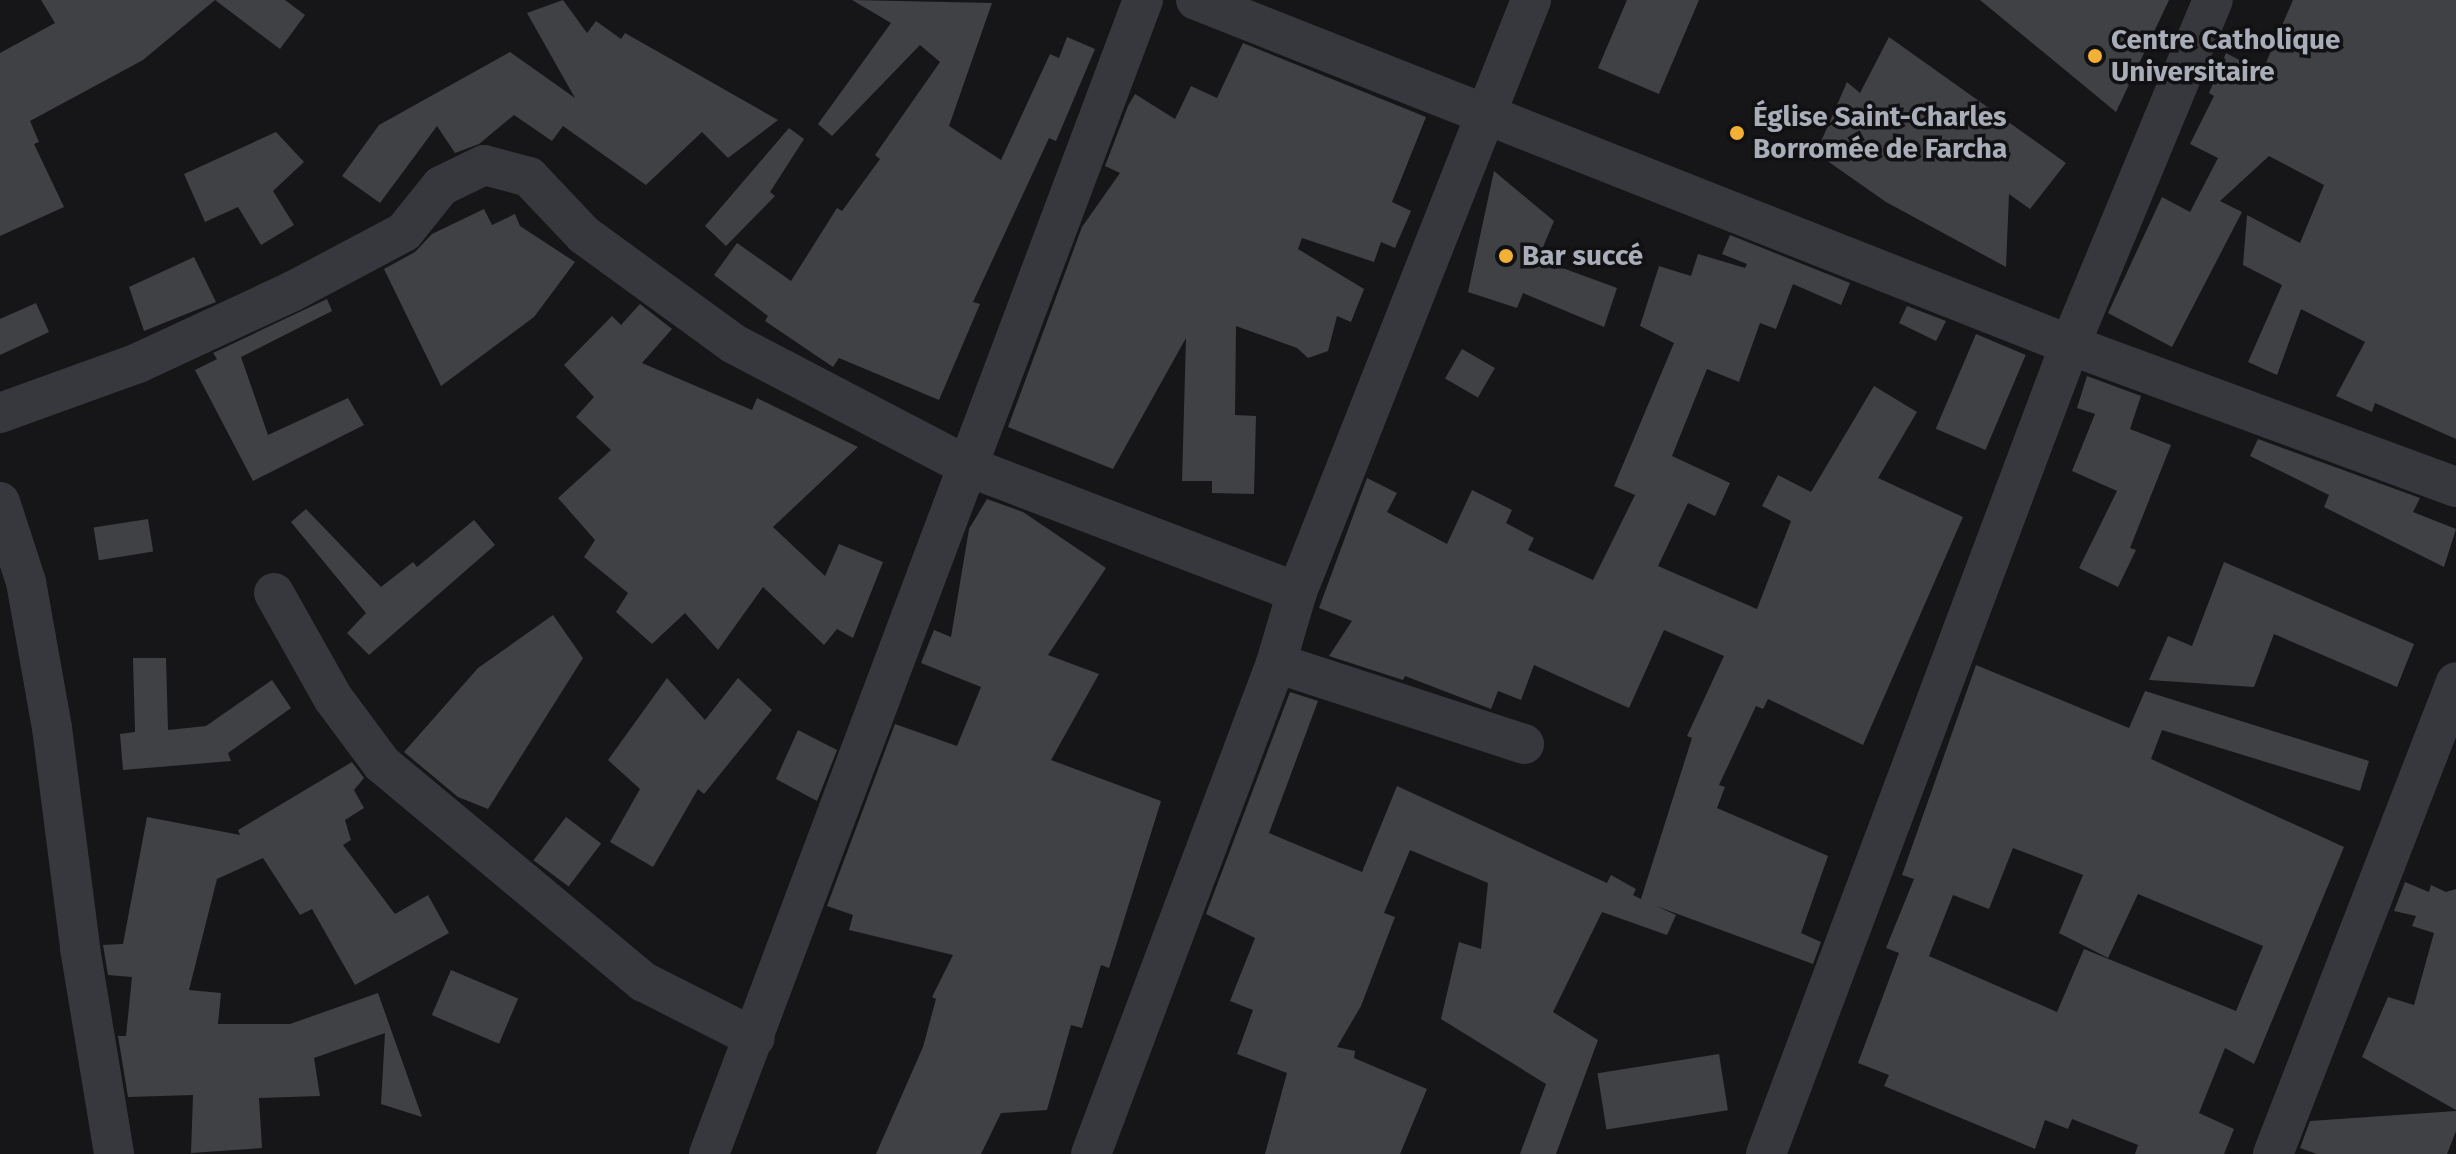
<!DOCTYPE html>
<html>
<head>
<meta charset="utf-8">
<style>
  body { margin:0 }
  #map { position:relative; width:2456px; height:1154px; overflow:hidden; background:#161618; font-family:"Fira Sans",sans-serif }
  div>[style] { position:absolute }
  .building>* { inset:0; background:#404145; transform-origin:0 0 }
  .street>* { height:40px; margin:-20px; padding:0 20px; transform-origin:20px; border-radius:20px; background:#37383d }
  .dots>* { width:22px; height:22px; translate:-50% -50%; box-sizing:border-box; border:4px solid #111113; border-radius:50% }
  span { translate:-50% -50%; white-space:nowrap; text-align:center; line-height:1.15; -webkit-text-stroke:7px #111113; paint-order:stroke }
  .poi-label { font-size:28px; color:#a8adb8; font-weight:700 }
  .left { translate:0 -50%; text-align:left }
</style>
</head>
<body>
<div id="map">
  <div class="building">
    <div style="clip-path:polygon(41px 0,285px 0,305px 15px,280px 49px,215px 0,143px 60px,30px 121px,39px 142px,34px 144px,64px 207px,0 236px,0 53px,55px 23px)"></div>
    <div style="clip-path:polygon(563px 0,587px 33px,596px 21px,621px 39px,625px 33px,778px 120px,728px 158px,702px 132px,646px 185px,563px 126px,552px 141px,514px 115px,479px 144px,455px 153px,437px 126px,380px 203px,342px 176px,379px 125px,510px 52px,575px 98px,527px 13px)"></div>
    <div style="clip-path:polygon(852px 0,992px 3px,949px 126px,1001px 160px,1050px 54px,1059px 58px,1067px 37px,1095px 49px,1056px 141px,1049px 138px,973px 302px,980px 304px,939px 400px,839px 358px,833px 367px,765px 321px,768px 316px,714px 275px,737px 243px,791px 281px,837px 208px,842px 211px,880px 159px,875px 155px,940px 62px,920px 45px,832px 136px,818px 124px,891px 23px)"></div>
    <div style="clip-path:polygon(1627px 0,1699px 0,1659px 94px,1598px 68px)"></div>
    <div style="clip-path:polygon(1980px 0,2169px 0,2116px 112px)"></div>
    <div style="clip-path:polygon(2293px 0,2456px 0,2456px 439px,2375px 403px,2372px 412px,2336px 396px,2365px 342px,2301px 309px,2277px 375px,2248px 362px,2282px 285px,2243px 265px,2247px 215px,2300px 243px,2324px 185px,2269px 156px,2220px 201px,2242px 212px,2172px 347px,2108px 313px,2162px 197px,2190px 212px,2218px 158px,2190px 144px,2214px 96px,2209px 93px,2226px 53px,2262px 72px)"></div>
    <div style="clip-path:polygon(1889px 37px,2066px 163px,2030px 209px,2009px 194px,2006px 267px,1886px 202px,1816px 153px,1847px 82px,1860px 93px)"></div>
    <div style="clip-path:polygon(1243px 43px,1426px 117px,1392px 202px,1411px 211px,1395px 248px,1381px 242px,1374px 262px,1302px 238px,1298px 249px,1364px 289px,1351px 322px,1337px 316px,1328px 351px,1308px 358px,1297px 348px,1236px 326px,1235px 415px,1256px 416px,1254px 494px,1212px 493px,1212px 481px,1182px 481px,1186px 338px,1113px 469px,1008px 427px,1082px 227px,1120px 173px,1105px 166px,1128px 106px,1135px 94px,1175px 119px,1191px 86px,1217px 98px)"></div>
    <div style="clip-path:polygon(789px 128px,804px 139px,770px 192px,775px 196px,726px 246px,705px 226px)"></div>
    <div style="clip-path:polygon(276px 132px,304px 162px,273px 191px,294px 225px,261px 245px,238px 207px,205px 222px,184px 174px)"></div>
    <div style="clip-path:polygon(1494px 171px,1554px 221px,1538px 259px,1617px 288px,1604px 327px,1523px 293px,1517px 308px,1468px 292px)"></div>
    <div style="clip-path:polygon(484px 209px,492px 225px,515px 214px,520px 226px,575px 262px,534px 317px,441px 386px,384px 269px,415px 252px,432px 234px)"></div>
    <div style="clip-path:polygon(1730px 235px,1850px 283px,1841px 305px,1793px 284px,1776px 329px,1760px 323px,1739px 382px,1707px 369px,1672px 456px,1730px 483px,1715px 516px,1688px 503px,1658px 566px,1757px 609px,1791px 521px,1762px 506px,1778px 475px,1811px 492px,1874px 386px,1917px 412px,1878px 478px,1963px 517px,1863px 745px,1768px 699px,1763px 709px,1756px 706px,1719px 785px,1725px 787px,1717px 808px,1828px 856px,1801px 933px,1821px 942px,1813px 964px,1656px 906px,1676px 915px,1667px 935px,1602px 912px,1553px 1012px,1598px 1040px,1556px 1154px,1520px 1154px,1546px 1084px,1441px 1019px,1459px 942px,1481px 949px,1488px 883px,1410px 850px,1384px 913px,1395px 917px,1361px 1006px,1337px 1047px,1355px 1051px,1354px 1058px,1427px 1089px,1400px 1154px,1265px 1154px,1287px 1073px,1237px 1054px,1253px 1010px,1230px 1001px,1255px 938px,1206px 914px,1290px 692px,1318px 701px,1269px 833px,1362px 872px,1397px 786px,1607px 883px,1611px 875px,1636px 889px,1633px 895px,1641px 899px,1692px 738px,1687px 736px,1724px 656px,1664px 630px,1629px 708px,1534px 665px,1521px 700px,1498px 691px,1491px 709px,1405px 676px,1403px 680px,1329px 656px,1352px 621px,1319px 608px,1367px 478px,1397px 493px,1387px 512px,1447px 544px,1472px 490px,1512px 510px,1506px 523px,1534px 538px,1528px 550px,1593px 580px,1635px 495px,1614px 486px,1674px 343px,1640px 326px,1659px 266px,1691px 276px,1698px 254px,1745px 268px,1747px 264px,1722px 254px)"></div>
    <div style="clip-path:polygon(194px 257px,216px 302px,144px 331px,129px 287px)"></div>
    <div style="clip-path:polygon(327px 299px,332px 311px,241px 357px,268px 435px,348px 398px,364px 425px,253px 481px,195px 370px,217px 359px,213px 353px)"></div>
    <div style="clip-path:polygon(36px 303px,49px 332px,0 355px,0 319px)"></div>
    <div style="clip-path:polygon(640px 304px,672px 329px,642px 363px,752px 410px,757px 398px,858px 447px,773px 527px,825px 576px,839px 544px,883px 562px,853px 638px,837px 629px,824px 645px,763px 587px,718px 650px,685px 613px,652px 644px,616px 612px,628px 593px,584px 557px,595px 540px,558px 498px,611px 450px,576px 417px,594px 397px,564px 365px,612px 316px,621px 325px)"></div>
    <div style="clip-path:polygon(1907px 306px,1946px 321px,1936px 341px,1899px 323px)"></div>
    <div style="left:1976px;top:334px;width:54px;height:103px;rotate:23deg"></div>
    <div style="left:1462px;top:349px;width:38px;height:34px;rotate:30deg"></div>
    <div style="clip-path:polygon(2087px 376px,2141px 396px,2130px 429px,2171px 445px,2130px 548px,2136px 550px,2118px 587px,2079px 568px,2117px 491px,2072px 471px,2095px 414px,2077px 408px)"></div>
    <div style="clip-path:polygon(2258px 439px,2420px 498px,2413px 512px,2456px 529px,2444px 567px,2324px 507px,2329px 495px,2250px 456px)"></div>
    <div style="clip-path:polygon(987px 499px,1023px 512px,1106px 568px,1048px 655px,1099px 674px,1051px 760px,1161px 801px,1109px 968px,1101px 965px,1082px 1028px,1071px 1025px,1047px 1110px,1001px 1113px,981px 1154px,876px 1154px,923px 1047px,936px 999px,932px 997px,953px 955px,849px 930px,853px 915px,827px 906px,895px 724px,957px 746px,981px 687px,921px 663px,934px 630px,951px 637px,969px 529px)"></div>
    <div style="clip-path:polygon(306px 509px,381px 587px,413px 562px,417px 567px,474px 520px,495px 545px,369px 655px,347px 633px,366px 613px,291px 522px)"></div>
    <div style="left:148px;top:519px;width:33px;height:55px;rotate:81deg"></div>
    <div style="clip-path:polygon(2224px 562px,2414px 644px,2397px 687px,2274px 634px,2254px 687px,2149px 680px,2168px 636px,2192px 646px)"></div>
    <div style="clip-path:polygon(553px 615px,583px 658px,488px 809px,458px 797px,404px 752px,478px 668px)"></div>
    <div style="clip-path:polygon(133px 658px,166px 658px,168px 730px,206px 726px,272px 680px,291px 708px,228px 753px,231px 761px,123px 770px,120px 734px,135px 732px)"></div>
    <div style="clip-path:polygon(evenodd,1976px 665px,2129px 728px,2145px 691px,2369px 761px,2360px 791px,2162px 730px,2151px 759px,2344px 847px,2254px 1064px,2225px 1048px,2199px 1113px,2234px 1129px,2224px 1154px,2135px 1154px,2138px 1145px,2072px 1119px,2068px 1129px,2045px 1120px,2035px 1149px,1884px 1086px,1889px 1075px,1858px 1063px,1899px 953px,1886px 948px,1914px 879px,1902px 875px,1976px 665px,2013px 848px,2083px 875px,2059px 933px,2108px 958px,2138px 894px,2263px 946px,2236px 1011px,2084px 949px,2057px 1012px,1929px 956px,1953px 895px,1989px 909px,2013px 848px)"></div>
    <div style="clip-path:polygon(667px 678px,705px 720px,738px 678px,772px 710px,704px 794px,698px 789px,653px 867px,610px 842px,640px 789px,608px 760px)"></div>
    <div style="clip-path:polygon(798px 730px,837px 750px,817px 801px,776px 779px)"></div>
    <div style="clip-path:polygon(352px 762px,364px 778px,354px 790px,364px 808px,345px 820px,351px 840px,343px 845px,395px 914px,428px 895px,449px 933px,355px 985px,312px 909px,300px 915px,263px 858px,217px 879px,189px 990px,221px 993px,218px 1024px,290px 1024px,378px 993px,422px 1117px,381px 1104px,385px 1033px,314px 1058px,320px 1096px,259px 1098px,262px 1148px,191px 1153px,193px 1095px,128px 1097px,118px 1036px,126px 1036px,132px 977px,108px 975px,103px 945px,123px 944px,147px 817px,240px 835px,238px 830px)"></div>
    <div style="left:566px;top:817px;width:44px;height:54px;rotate:37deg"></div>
    <div style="clip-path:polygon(2405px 882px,2429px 892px,2431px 885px,2446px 892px,2456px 889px,2456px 1110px,2362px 1057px,2388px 997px,2414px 1005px,2434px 933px,2412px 926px,2416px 916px,2394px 911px)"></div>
    <div style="left:451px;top:970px;width:73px;height:49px;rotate:23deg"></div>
    <div style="left:1719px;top:1054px;width:57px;height:123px;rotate:81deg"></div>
    <div style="clip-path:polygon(2456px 1111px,2456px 1131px,2447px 1154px,2317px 1154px,2300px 1148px,2310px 1121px)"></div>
  </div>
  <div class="street">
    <div style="left:1196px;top:0;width:940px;rotate:21.54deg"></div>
    <div style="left:2070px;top:345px;width:411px;rotate:20.2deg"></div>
    <div style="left:0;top:413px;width:147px;rotate:-19.9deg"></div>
    <div style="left:138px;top:363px;width:171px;rotate:-24.9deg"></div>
    <div style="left:293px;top:291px;width:126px;rotate:-28deg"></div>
    <div style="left:404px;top:232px;width:59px;rotate:-51.2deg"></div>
    <div style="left:441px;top:186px;width:48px;rotate:-26deg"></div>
    <div style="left:484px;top:165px;width:47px;rotate:14.9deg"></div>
    <div style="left:529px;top:177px;width:80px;rotate:46.5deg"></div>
    <div style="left:584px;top:235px;width:185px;rotate:36deg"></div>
    <div style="left:734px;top:344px;width:265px;rotate:27.6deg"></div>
    <div style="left:969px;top:467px;width:351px;rotate:20.9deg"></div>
    <div style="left:0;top:502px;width:84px;rotate:72deg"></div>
    <div style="left:26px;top:582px;width:148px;rotate:79.9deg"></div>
    <div style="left:52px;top:728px;width:222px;rotate:82.7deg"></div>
    <div style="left:80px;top:948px;width:209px;rotate:80.6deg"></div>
    <div style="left:274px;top:593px;width:120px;rotate:60.7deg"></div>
    <div style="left:333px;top:698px;width:82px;rotate:53.4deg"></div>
    <div style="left:382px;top:764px;width:341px;rotate:39.8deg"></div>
    <div style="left:644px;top:982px;width:124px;rotate:26.8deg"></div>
    <div style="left:1276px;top:663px;width:261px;rotate:18.1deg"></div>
    <div style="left:709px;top:1154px;width:1233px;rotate:-69.39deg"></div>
    <div style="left:1091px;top:1154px;width:525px;rotate:-69.35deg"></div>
    <div style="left:1276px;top:663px;width:74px;rotate:-73.5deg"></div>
    <div style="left:1297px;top:592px;width:637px;rotate:-68.43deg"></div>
    <div style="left:1766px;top:1154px;width:864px;rotate:-69.41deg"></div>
    <div style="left:2070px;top:345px;width:373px;rotate:-67.5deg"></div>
    <div style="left:2273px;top:1154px;width:506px;rotate:-68.81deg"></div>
  </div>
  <div class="dots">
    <div style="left:2095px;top:56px;background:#f2b134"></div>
    <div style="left:1737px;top:133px;background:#f2b134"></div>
    <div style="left:1506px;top:256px;background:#f2b134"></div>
  </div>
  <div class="poi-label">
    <span class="left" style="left:2111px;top:56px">Centre Catholique<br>Universitaire</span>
    <span class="left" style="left:1753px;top:133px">Église Saint-Charles<br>Borromée de Farcha</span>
    <span class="left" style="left:1522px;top:256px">Bar succé</span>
  </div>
</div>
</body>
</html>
